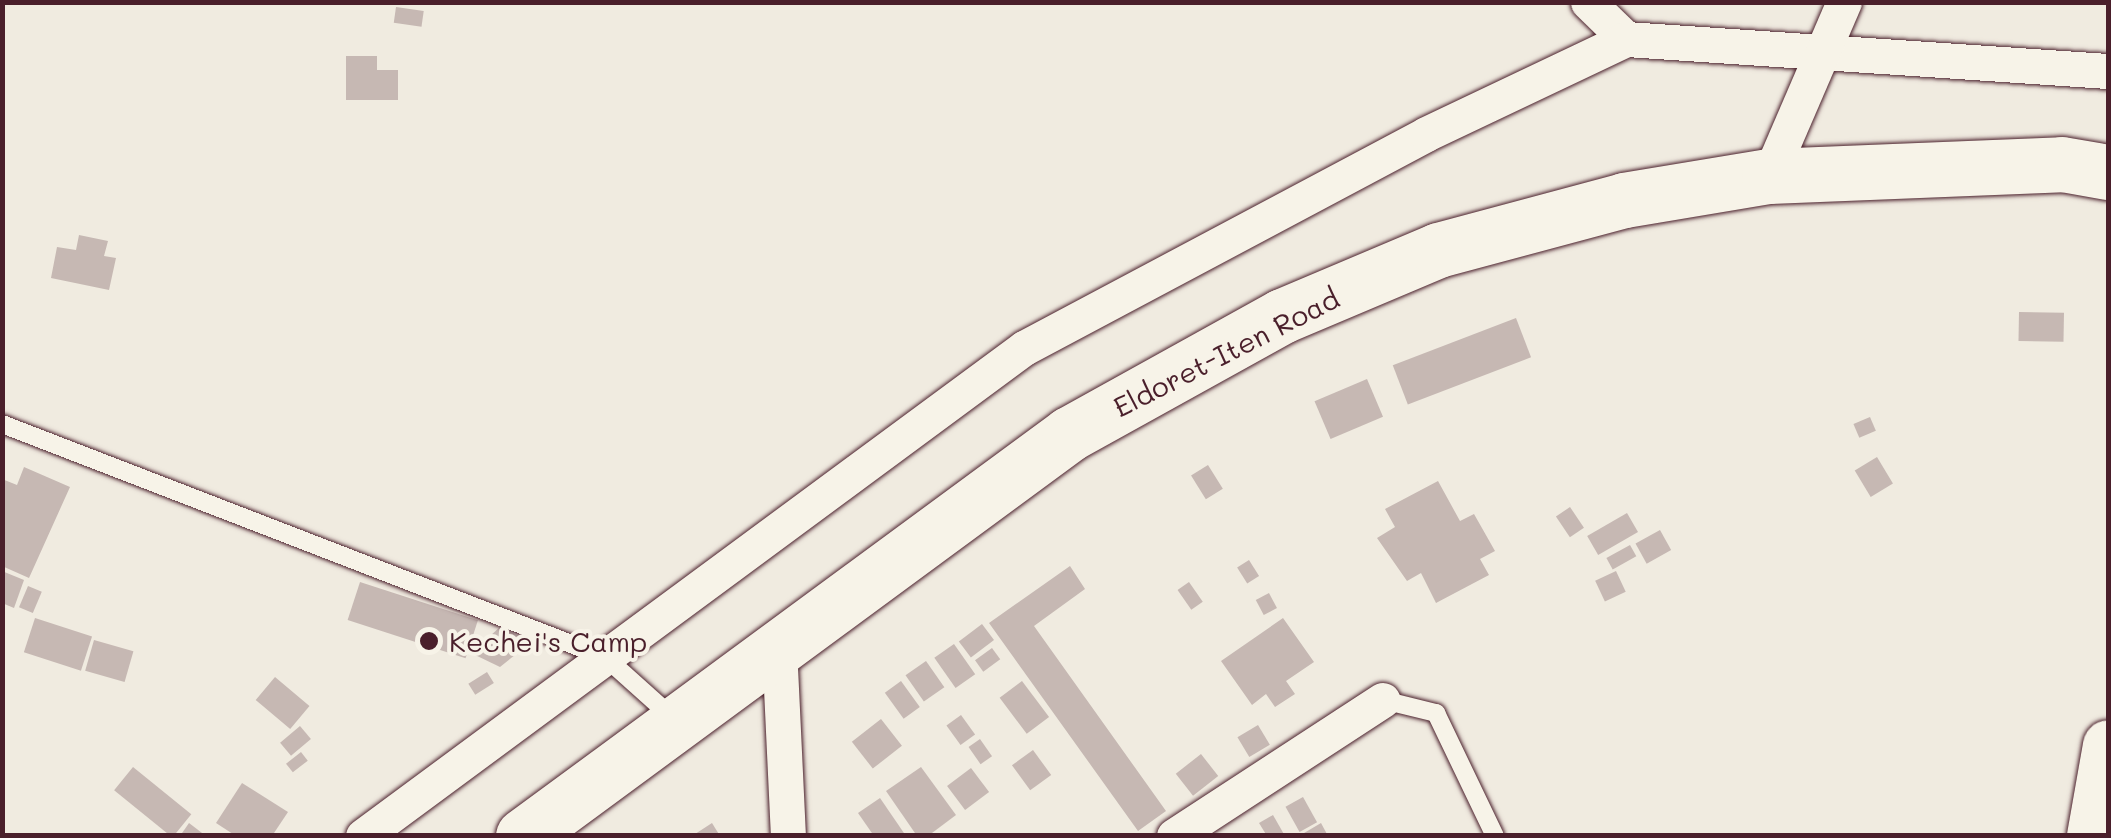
<!DOCTYPE html>
<html>
<head>
<meta charset="utf-8">
<style>
  body { margin:0 }
  #map { position:relative; width:2111px; height:838px; overflow:hidden; background:#f0ebe0; font-family:Mali,sans-serif }
  div>[style] { position:absolute }
  .building>* { inset:0; background:#c6b8b3; transform-origin:0 0 }
  .roads { filter:drop-shadow(0 0 2px #4a1f2b) drop-shadow(0 0 2px #4a1f2b) }
  .lane>* { height:18px; margin:-9px; padding:0 9px; transform-origin:9px; border-radius:9px; background:#f7f3e8 }
  .street>* { height:35px; margin:-17.5px; padding:0 17.5px; transform-origin:17.5px; border-radius:17.5px; background:#f7f3e8 }
  .secondary>* { height:50px; margin:-25px; padding:0 25px; transform-origin:25px; border-radius:25px; background:#f7f3e8 }
  .primary>* { height:55px; margin:-27.5px; padding:0 27.5px; transform-origin:27.5px; border-radius:27.5px; background:#f7f3e8 }
  .dots>* { width:28px; height:28px; translate:-50% -50%; box-sizing:border-box; border:5px solid #f7f3e8; border-radius:50% }
  span { translate:-50% -50%; white-space:nowrap; text-align:center; line-height:1.15; -webkit-text-stroke:8px #f7f3e8; paint-order:stroke }
  .street-label { font-size:28px; color:#4a1f2b }
  .poi-label { font-size:28px; color:#4a1f2b }
  .left { translate:0 -50%; text-align:left }
  .frame { position:absolute; inset:0; border:5px solid #4a1f2b; pointer-events:none }
</style>
</head>
<body>
<div id="map">
  <div class="building">
    <div style="left:396px;top:7px;width:28px;height:16px;rotate:8deg"></div>
    <div style="clip-path:polygon(346px 56px,377px 56px,377px 70px,398px 70px,398px 100px,346px 100px)"></div>
    <div style="clip-path:polygon(79px 235px,108px 241px,104px 256px,116px 258px,109px 290px,51px 278px,57px 247px,76px 250px)"></div>
    <div style="left:2019px;top:312px;width:45px;height:29px;rotate:1deg"></div>
    <div style="left:1516px;top:318px;width:42px;height:132px;rotate:69deg"></div>
    <div style="left:1367px;top:379px;width:41px;height:57px;rotate:67deg"></div>
    <div style="left:1870px;top:417px;width:15px;height:18px;rotate:67deg"></div>
    <div style="left:1877px;top:457px;width:31px;height:26px;rotate:59deg"></div>
    <div style="left:1208px;top:465px;width:28px;height:20px;rotate:58deg"></div>
    <div style="clip-path:polygon(24px 467px,70px 487px,29px 578px,2px 566px,2px 479px,17px 485px)"></div>
    <div style="clip-path:polygon(1438px 481px,1460px 521px,1474px 514px,1495px 551px,1480px 559px,1489px 575px,1436px 603px,1421px 573px,1407px 581px,1377px 538px,1395px 527px,1385px 509px)"></div>
    <div style="left:1570px;top:507px;width:25px;height:17px;rotate:56deg"></div>
    <div style="left:1627px;top:513px;width:22px;height:46px;rotate:60deg"></div>
    <div style="left:1660px;top:530px;width:23px;height:28px;rotate:61deg"></div>
    <div style="left:1630px;top:545px;width:13px;height:27px;rotate:61deg"></div>
    <div style="left:1249px;top:560px;width:19px;height:14px;rotate:58deg"></div>
    <div style="clip-path:polygon(1070px 566px,1085px 589px,1034px 626px,1166px 811px,1138px 831px,989px 623px)"></div>
    <div style="clip-path:polygon(2px 571px,24px 580px,14px 608px,2px 603px)"></div>
    <div style="left:1616px;top:571px;width:23px;height:23px;rotate:65deg"></div>
    <div style="left:360px;top:582px;width:124px;height:40px;rotate:18deg"></div>
    <div style="left:1189px;top:582px;width:24px;height:14px;rotate:55deg"></div>
    <div style="left:28px;top:586px;width:15px;height:23px;rotate:23deg"></div>
    <div style="left:1269px;top:593px;width:17px;height:15px;rotate:62deg"></div>
    <div style="left:35px;top:618px;width:60px;height:36px;rotate:18deg"></div>
    <div style="clip-path:polygon(1283px 618px,1314px 662px,1286px 681px,1295px 694px,1275px 707px,1266px 694px,1252px 705px,1221px 661px)"></div>
    <div style="left:982px;top:624px;width:20px;height:29px;rotate:53deg"></div>
    <div style="clip-path:polygon(500px 627px,531px 642px,500px 667px,471px 653px)"></div>
    <div style="left:94px;top:640px;width:41px;height:32px;rotate:16deg"></div>
    <div style="left:954px;top:644px;width:37px;height:24px;rotate:55deg"></div>
    <div style="left:992px;top:648px;width:14px;height:21px;rotate:54deg"></div>
    <div style="left:926px;top:661px;width:32px;height:25px;rotate:55deg"></div>
    <div style="left:487px;top:672px;width:13px;height:22px;rotate:58deg"></div>
    <div style="left:275px;top:677px;width:45px;height:30px;rotate:40deg"></div>
    <div style="left:901px;top:681px;width:32px;height:20px;rotate:54deg"></div>
    <div style="left:1022px;top:681px;width:45px;height:28px;rotate:53deg"></div>
    <div style="left:961px;top:715px;width:24px;height:18px;rotate:54deg"></div>
    <div style="left:881px;top:719px;width:34px;height:37px;rotate:52deg"></div>
    <div style="left:1258px;top:725px;width:23px;height:24px;rotate:59deg"></div>
    <div style="left:300px;top:726px;width:17px;height:26px;rotate:50deg"></div>
    <div style="left:980px;top:739px;width:21px;height:14px;rotate:55deg"></div>
    <div style="left:1033px;top:750px;width:31px;height:26px;rotate:54deg"></div>
    <div style="left:301px;top:752px;width:11px;height:19px;rotate:52deg"></div>
    <div style="left:1201px;top:754px;width:28px;height:32px;rotate:52deg"></div>
    <div style="left:133px;top:767px;width:75px;height:30px;rotate:39deg"></div>
    <div style="clip-path:polygon(921px 767px,956px 815px,928px 836px,917px 836px,886px 791px)"></div>
    <div style="left:971px;top:768px;width:30px;height:30px;rotate:53deg"></div>
    <div style="clip-path:polygon(242px 783px,288px 812px,272px 836px,236px 836px,216px 823px)"></div>
    <div style="left:1303px;top:797px;width:29px;height:20px;rotate:61deg"></div>
    <div style="clip-path:polygon(880px 798px,906px 836px,874px 836px,858px 813px)"></div>
    <div style="clip-path:polygon(1273px 815px,1285px 836px,1267px 836px,1259px 823px)"></div>
    <div style="clip-path:polygon(189px 823px,206px 836px,180px 836px)"></div>
    <div style="clip-path:polygon(712px 823px,720px 836px,692px 836px)"></div>
    <div style="clip-path:polygon(1321px 823px,1328px 836px,1299px 836px)"></div>
  </div>
  <div class="roads">
    <div class="lane">
      <div style="left:2px;top:424px;width:646px;rotate:21.13deg"></div>
      <div style="left:605px;top:657px;width:91px;rotate:41.9deg"></div>
      <div style="left:1383px;top:700px;width:55px;rotate:13.8deg"></div>
      <div style="left:1436px;top:713px;width:136px;rotate:64.4deg"></div>
    </div>
    <div class="street">
      <div style="left:1588px;top:2px;width:53px;rotate:44.2deg"></div>
      <div style="left:1626px;top:39px;width:483px;rotate:3.8deg"></div>
      <div style="left:1769px;top:176px;width:189px;rotate:-66.7deg"></div>
      <div style="left:779px;top:646px;width:190px;rotate:87.3deg"></div>
      <div style="left:363px;top:836px;width:822px;rotate:-36.44deg"></div>
      <div style="left:1024px;top:348px;width:455px;rotate:-28deg"></div>
      <div style="left:1426px;top:134px;width:221px;rotate:-25.4deg"></div>
      <div style="left:1174px;top:836px;width:249px;rotate:-33.1deg"></div>
    </div>
    <div class="secondary">
      <div style="left:2092px;top:836px;width:92px;rotate:-80deg"></div>
    </div>
    <div class="primary">
      <div style="left:523px;top:836px;width:678px;rotate:-36.36deg"></div>
      <div style="left:1069px;top:434px;width:244px;rotate:-29deg"></div>
      <div style="left:1282px;top:316px;width:169px;rotate:-22.9deg"></div>
      <div style="left:1438px;top:250px;width:193px;rotate:-15deg"></div>
      <div style="left:1624px;top:200px;width:147px;rotate:-9.4deg"></div>
      <div style="left:1769px;top:176px;width:293px;rotate:-2.3deg"></div>
      <div style="left:2062px;top:164px;width:47px;rotate:9.9deg"></div>
    </div>
  </div>
  <div class="dots">
    <div style="left:429px;top:641px;background:#4a1f2b"></div>
  </div>
  <div class="street-label">
    <span style="left:1226px;top:352px;rotate:-27deg">Eldoret-Iten Road</span>
  </div>
  <div class="poi-label">
    <span class="left" style="left:449px;top:641px">Kechei's Camp</span>
  </div>
  <div class="frame"></div>
</div>
</body>
</html>
